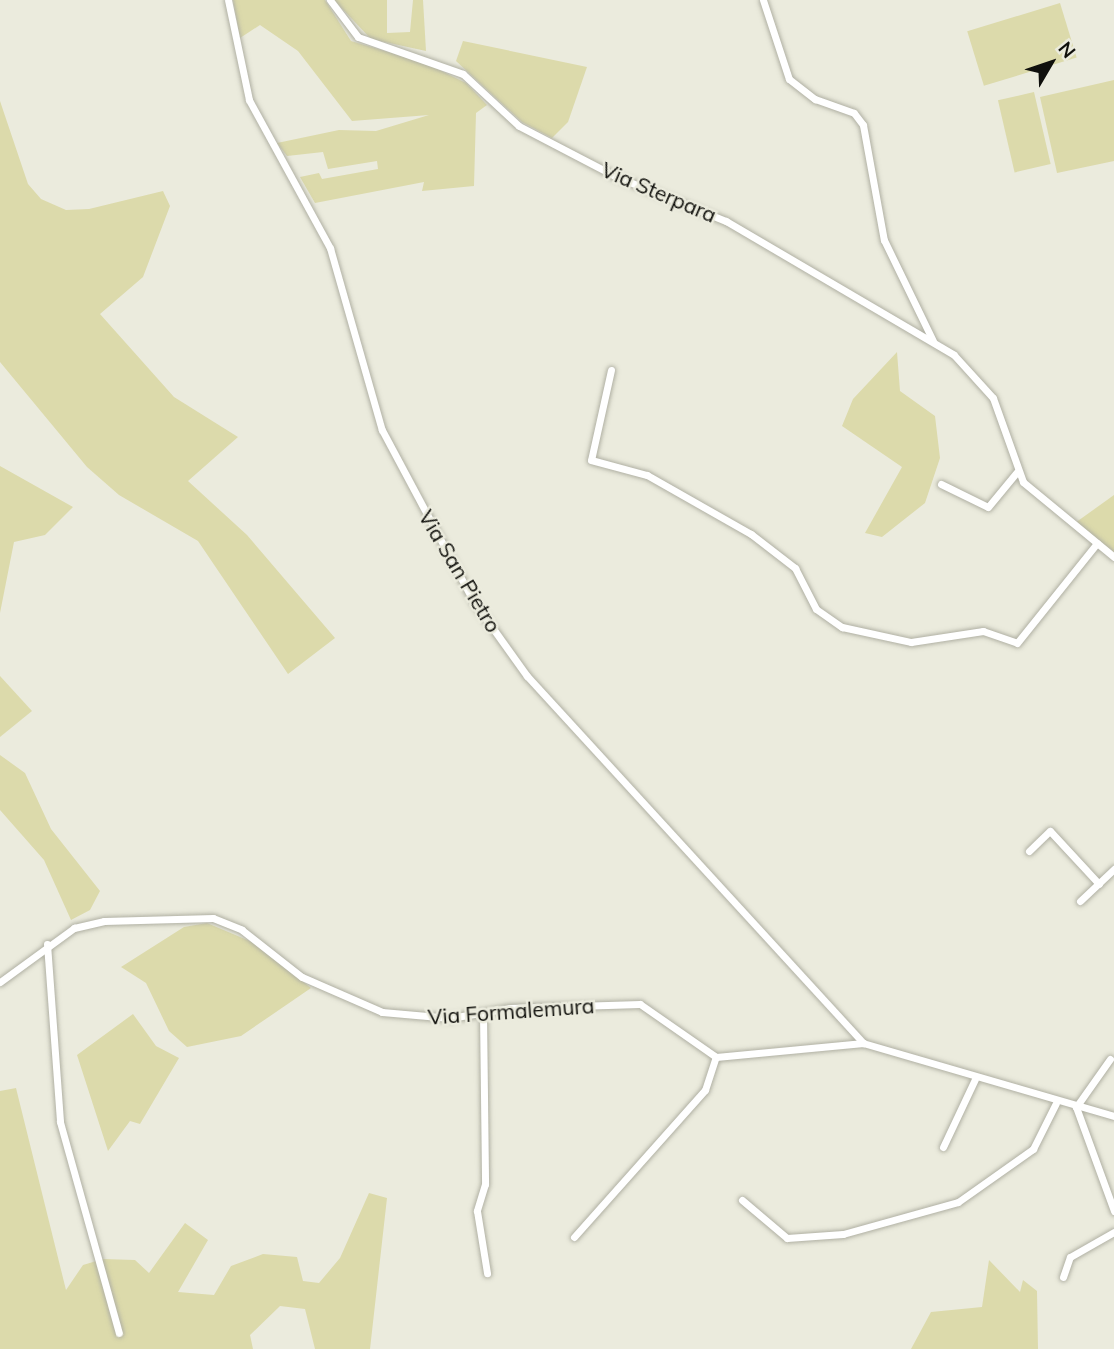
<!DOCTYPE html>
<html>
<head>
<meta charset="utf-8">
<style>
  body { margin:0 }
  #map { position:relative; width:1114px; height:1349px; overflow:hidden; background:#ebebdd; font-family:Mulish,sans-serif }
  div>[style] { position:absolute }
  .green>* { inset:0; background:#dcdaab; transform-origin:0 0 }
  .roads { filter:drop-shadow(0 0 2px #b0b0a3) drop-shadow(0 0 2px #b0b0a3) }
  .street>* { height:7px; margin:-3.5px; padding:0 3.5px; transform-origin:3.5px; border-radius:3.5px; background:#fff }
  span { translate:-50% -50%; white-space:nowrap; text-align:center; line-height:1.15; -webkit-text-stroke:5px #ebebdd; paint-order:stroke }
  .street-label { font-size:21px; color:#10100c }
  .north { position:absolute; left:1016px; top:28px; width:70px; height:70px; -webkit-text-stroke:5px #ebebdd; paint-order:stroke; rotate:51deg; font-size:19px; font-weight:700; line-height:28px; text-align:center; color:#10100c }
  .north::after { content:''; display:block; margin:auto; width:24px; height:32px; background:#10100c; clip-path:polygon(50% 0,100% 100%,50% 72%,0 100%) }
</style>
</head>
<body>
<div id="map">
  <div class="green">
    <div style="clip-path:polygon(233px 0,325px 0,351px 41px,425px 63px,466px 83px,487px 105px,476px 113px,474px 186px,422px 191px,424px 182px,315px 203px,300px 177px,319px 173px,322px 179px,378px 169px,377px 161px,328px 169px,323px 152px,287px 156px,277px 143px,339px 130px,376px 131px,429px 115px,352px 121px,298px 51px,260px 25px,240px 38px)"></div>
    <div style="clip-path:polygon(334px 0,387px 0,387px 33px,410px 32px,413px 0,423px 0,426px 51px,371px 39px)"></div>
    <div style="left:1060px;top:3px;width:57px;height:97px;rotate:73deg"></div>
    <div style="clip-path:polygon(463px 41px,587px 67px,568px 122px,552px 138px,522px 122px,456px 61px)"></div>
    <div style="clip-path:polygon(1114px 80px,1114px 161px,1057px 173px,1040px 97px)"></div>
    <div style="left:1034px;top:92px;width:74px;height:37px;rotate:77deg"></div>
    <div style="clip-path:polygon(0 101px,28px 184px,41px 199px,66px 210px,89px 209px,163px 191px,170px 206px,143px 277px,100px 314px,174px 397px,238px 437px,188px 481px,247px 535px,335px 638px,288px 674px,198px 541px,119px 495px,87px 467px,0 362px)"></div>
    <div style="clip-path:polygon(897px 352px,900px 391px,935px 416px,940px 458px,925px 503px,882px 537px,865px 533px,902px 467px,842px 426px,853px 399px)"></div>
    <div style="clip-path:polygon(0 466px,73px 507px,45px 535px,14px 542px,0 613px)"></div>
    <div style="clip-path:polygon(1114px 495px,1114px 553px,1075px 523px)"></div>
    <div style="clip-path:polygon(0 676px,32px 711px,0 737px)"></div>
    <div style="clip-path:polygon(0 755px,25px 773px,51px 829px,100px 891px,90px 910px,71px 920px,44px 860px,0 810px)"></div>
    <div style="clip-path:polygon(207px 923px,252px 942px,311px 988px,241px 1036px,187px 1047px,169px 1031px,146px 983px,121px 967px,184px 927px)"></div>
    <div style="clip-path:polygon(133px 1014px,156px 1046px,179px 1058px,140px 1124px,130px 1121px,108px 1151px,77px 1055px)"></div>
    <div style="clip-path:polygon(16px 1088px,66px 1290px,83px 1265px,103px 1259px,135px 1260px,149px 1273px,185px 1223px,208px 1240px,178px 1292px,214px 1295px,231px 1266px,263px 1254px,297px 1257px,303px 1281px,319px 1283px,340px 1258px,369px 1193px,387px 1198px,370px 1349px,315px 1349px,305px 1309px,280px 1306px,250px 1335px,253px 1349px,0 1349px,0 1091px)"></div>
    <div style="clip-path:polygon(989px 1260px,1020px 1292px,1023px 1280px,1037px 1291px,1038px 1349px,911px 1349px,931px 1312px,982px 1307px)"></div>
  </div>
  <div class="roads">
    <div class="street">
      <div style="left:228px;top:0;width:102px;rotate:78.1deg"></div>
      <div style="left:249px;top:100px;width:169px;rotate:61.3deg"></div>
      <div style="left:330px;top:248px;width:189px;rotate:74.1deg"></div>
      <div style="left:382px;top:430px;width:195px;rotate:61.9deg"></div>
      <div style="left:474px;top:602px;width:91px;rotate:54.4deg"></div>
      <div style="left:527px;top:676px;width:498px;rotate:47.5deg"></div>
      <div style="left:330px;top:0;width:46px;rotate:52.9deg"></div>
      <div style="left:358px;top:37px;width:111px;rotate:19.4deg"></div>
      <div style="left:463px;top:74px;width:76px;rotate:42.9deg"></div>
      <div style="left:519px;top:126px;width:108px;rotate:27.5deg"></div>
      <div style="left:615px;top:176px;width:120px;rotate:22.1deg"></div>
      <div style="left:726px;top:221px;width:264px;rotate:30.4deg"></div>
      <div style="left:954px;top:355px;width:58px;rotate:47.8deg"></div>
      <div style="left:993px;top:398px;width:89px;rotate:70.3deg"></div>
      <div style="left:1023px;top:482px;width:118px;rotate:39.5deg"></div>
      <div style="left:763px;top:0;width:83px;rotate:71.8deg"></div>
      <div style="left:789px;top:79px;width:33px;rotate:38deg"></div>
      <div style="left:815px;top:99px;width:41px;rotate:19.7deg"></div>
      <div style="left:854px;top:113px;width:15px;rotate:53deg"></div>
      <div style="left:863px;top:125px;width:117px;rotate:79.7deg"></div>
      <div style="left:884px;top:240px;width:112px;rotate:64.1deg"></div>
      <div style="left:611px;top:370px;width:92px;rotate:102.5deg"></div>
      <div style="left:591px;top:460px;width:58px;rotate:15deg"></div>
      <div style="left:647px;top:475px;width:120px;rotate:29.6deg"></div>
      <div style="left:751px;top:534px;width:56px;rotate:37.7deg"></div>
      <div style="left:795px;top:568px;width:46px;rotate:62.9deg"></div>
      <div style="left:816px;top:609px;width:32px;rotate:35deg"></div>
      <div style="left:842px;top:627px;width:71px;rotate:12.3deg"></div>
      <div style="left:911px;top:642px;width:73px;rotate:-8.7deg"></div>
      <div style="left:983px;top:631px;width:36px;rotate:19deg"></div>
      <div style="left:1017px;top:643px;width:128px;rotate:-51.3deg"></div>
      <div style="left:941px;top:484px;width:52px;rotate:26.1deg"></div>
      <div style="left:988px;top:507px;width:45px;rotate:-50.4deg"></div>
      <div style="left:1029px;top:851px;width:29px;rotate:-44deg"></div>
      <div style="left:1050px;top:831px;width:72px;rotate:47.2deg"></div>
      <div style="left:1080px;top:901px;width:47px;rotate:-43.3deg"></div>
      <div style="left:47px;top:944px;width:178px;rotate:85.8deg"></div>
      <div style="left:60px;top:1122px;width:219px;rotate:74.4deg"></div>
      <div style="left:0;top:982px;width:92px;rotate:-36.1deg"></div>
      <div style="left:74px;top:928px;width:31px;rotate:-13deg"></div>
      <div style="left:104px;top:921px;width:109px;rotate:-1.6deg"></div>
      <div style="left:213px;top:918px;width:31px;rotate:22deg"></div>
      <div style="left:242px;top:930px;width:76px;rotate:38.1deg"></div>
      <div style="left:302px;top:977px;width:87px;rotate:23.6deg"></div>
      <div style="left:382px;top:1012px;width:68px;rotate:5deg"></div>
      <div style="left:450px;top:1018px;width:61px;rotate:-9.5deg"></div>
      <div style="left:510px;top:1008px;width:130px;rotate:-1.8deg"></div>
      <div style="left:640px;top:1004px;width:93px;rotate:34.9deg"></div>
      <div style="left:716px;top:1057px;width:148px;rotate:-5.4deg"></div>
      <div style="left:863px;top:1043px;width:261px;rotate:16.2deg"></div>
      <div style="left:483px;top:1013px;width:171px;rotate:89.3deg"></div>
      <div style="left:485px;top:1184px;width:28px;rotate:107deg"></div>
      <div style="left:477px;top:1211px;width:63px;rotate:80.8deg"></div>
      <div style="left:1110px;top:1059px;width:59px;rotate:125.3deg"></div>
      <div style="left:1076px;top:1107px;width:111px;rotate:69.9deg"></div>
      <div style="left:943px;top:1147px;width:75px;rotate:-64.8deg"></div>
      <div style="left:742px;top:1200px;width:59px;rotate:40.2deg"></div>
      <div style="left:787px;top:1238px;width:56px;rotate:-4.1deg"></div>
      <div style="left:843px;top:1234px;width:119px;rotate:-15.5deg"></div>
      <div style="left:958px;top:1202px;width:92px;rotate:-35.2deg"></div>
      <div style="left:1033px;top:1149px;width:51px;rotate:-63.4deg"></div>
      <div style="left:574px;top:1237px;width:197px;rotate:-48.3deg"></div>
      <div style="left:705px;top:1090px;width:35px;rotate:-72deg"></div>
      <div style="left:1063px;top:1277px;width:21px;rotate:-71deg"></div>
      <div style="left:1070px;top:1257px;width:51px;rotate:-29.6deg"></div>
    </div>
  </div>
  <div class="street-label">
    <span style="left:659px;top:192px;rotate:23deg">Via Sterpara</span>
    <span style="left:460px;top:571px;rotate:59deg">Via San Pietro</span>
    <span style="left:511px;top:1011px;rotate:-4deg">Via Formalemura</span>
  </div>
  <div class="north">N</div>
</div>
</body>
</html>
